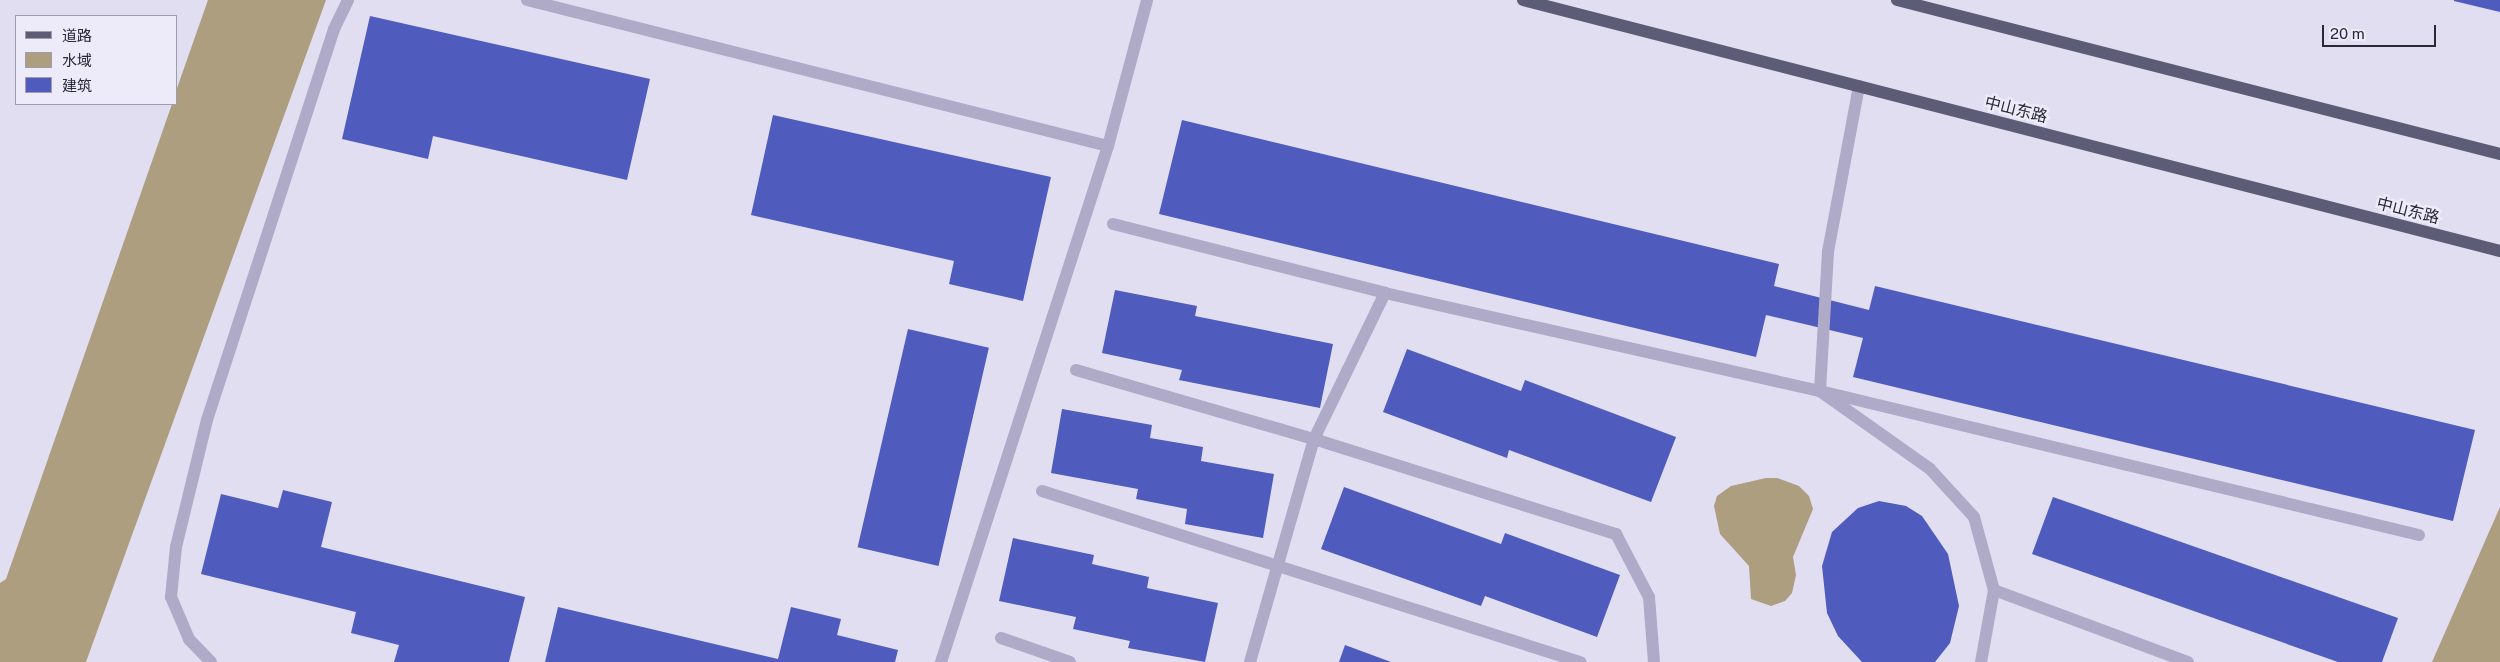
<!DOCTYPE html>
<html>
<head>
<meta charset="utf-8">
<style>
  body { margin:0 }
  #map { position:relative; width:2500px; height:662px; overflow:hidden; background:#e1def1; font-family:"Public Sans","Noto Sans SC",sans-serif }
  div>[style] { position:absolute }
  .water>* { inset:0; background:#ac9e7f }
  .building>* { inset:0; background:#4f5bbd; transform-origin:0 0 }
  .minor>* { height:12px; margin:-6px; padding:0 6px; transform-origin:6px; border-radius:6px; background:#aeaac8 }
  .major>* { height:12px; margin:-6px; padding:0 6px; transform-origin:6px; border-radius:6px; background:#5c5c77 }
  span { translate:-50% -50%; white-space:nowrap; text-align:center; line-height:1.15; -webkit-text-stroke:5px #edeaf9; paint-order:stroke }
  .street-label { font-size:16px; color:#292a36 }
  .legend { position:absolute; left:15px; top:15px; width:162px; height:90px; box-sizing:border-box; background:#edeaf9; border:1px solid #9f9dab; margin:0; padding:6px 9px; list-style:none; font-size:15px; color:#292a36 }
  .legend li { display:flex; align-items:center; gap:10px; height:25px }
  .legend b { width:25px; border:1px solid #9f9dab }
  .scale { position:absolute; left:2322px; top:25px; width:114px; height:22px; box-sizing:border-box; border:2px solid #292a36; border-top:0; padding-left:6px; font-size:15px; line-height:18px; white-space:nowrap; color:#292a36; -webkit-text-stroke:4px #edeaf9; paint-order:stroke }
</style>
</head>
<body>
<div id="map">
  <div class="water">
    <div style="clip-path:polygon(208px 0,326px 0,86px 662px,0 662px,0 583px,6px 579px,172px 104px,176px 104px,176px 91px)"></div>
    <div style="clip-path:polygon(1766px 478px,1777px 478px,1799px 486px,1809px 496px,1813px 509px,1793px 557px,1796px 575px,1792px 593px,1785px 601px,1771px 606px,1751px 599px,1749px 566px,1720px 534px,1714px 506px,1717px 496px,1731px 486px)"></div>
    <div style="clip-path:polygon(2500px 507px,2500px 662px,2432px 662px)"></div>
  </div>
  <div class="building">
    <div style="clip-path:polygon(2500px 0,2500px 12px,2454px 1px,2454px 0)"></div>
    <div style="clip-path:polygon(370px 16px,650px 79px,627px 180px,433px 136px,428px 159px,342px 139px)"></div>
    <div style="clip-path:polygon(773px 115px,1051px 177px,1023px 301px,949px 284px,954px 261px,751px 215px)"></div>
    <div style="clip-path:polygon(1182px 120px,1779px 264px,1774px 286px,1869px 310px,1875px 286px,2475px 430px,2453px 521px,1853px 377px,1863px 338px,1766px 315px,1756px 357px,1159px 214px)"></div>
    <div style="clip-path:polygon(1115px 290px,1197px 306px,1195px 316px,1333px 344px,1320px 408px,1179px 380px,1182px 370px,1102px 353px)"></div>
    <div style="left:908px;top:329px;width:83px;height:224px;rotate:13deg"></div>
    <div style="clip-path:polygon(1407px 349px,1521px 391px,1525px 380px,1676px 437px,1651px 502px,1509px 450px,1507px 458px,1383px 412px)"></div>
    <div style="clip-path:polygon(1062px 409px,1152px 425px,1150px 438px,1203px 447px,1201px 461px,1274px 474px,1263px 538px,1185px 524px,1187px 509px,1136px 499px,1138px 489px,1051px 473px)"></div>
    <div style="clip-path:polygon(1344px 487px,1501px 544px,1505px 533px,1620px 575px,1597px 637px,1485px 596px,1481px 606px,1321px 549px)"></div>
    <div style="clip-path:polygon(283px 490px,332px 502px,321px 547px,525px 597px,509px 662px,394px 662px,399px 645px,351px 633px,356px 612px,201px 574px,221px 494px,278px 508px)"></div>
    <div style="clip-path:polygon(2053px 497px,2398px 618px,2382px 662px,2338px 662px,2032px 554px)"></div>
    <div style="clip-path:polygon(1879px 501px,1906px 506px,1922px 516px,1948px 554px,1959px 606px,1950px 643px,1935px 662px,1862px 662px,1838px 636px,1827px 613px,1822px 566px,1832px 532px,1858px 508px)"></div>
    <div style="clip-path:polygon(1013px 538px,1094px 555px,1092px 564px,1149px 577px,1147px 588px,1218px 603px,1205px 662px,1128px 648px,1130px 641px,1073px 629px,1076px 617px,999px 601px)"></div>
    <div style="clip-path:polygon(558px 607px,778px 659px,791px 607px,841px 619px,837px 635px,898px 650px,895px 662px,545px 662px)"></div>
    <div style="clip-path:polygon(1345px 645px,1391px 662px,1339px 662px)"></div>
  </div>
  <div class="minor">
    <div style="left:527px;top:0;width:599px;rotate:14.11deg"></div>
    <div style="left:1859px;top:86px;width:169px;rotate:100.6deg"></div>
    <div style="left:1828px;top:252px;width:139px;rotate:93.3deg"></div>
    <div style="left:1820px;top:391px;width:135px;rotate:35.3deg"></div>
    <div style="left:1930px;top:469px;width:65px;rotate:47.5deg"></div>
    <div style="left:1974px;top:517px;width:76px;rotate:74.7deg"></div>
    <div style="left:1994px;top:590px;width:73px;rotate:100.2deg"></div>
    <div style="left:1113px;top:224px;width:281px;rotate:14.2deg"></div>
    <div style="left:1385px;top:293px;width:446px;rotate:12.7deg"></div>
    <div style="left:1820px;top:391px;width:616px;rotate:13.52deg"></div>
    <div style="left:1076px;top:370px;width:248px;rotate:16.2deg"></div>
    <div style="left:1314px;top:439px;width:317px;rotate:17.5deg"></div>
    <div style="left:1616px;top:534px;width:71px;rotate:62.4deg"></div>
    <div style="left:1649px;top:597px;width:65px;rotate:85.6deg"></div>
    <div style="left:1042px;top:491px;width:565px;rotate:17.63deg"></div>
    <div style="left:1994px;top:590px;width:207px;rotate:20.4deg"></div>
    <div style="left:1001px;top:638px;width:73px;rotate:19.2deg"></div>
    <div style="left:211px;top:662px;width:32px;rotate:-134deg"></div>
    <div style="left:189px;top:639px;width:46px;rotate:-113.2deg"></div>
    <div style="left:171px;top:597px;width:50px;rotate:-84.3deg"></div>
    <div style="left:176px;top:547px;width:131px;rotate:-76.3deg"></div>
    <div style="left:207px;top:420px;width:411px;rotate:-72deg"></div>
    <div style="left:334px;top:29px;width:32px;rotate:-64deg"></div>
    <div style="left:941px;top:662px;width:542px;rotate:-72.07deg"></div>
    <div style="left:1108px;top:146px;width:151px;rotate:-75deg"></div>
    <div style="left:1250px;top:662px;width:232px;rotate:-74deg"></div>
    <div style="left:1314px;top:439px;width:162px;rotate:-64.1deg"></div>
  </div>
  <div class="major">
    <div style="left:1523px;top:0;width:1009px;rotate:14.41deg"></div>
    <div style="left:1897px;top:0;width:622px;rotate:14.33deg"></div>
  </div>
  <div class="street-label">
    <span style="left:2016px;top:110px;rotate:14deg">中山东路</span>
    <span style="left:2408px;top:211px;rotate:14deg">中山东路</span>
  </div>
  <ul class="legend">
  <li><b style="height:6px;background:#5c5c77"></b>道路</li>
  <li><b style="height:14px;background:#ac9e7f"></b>水域</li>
  <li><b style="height:14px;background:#4f5bbd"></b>建筑</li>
  </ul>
  <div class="scale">20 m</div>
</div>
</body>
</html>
